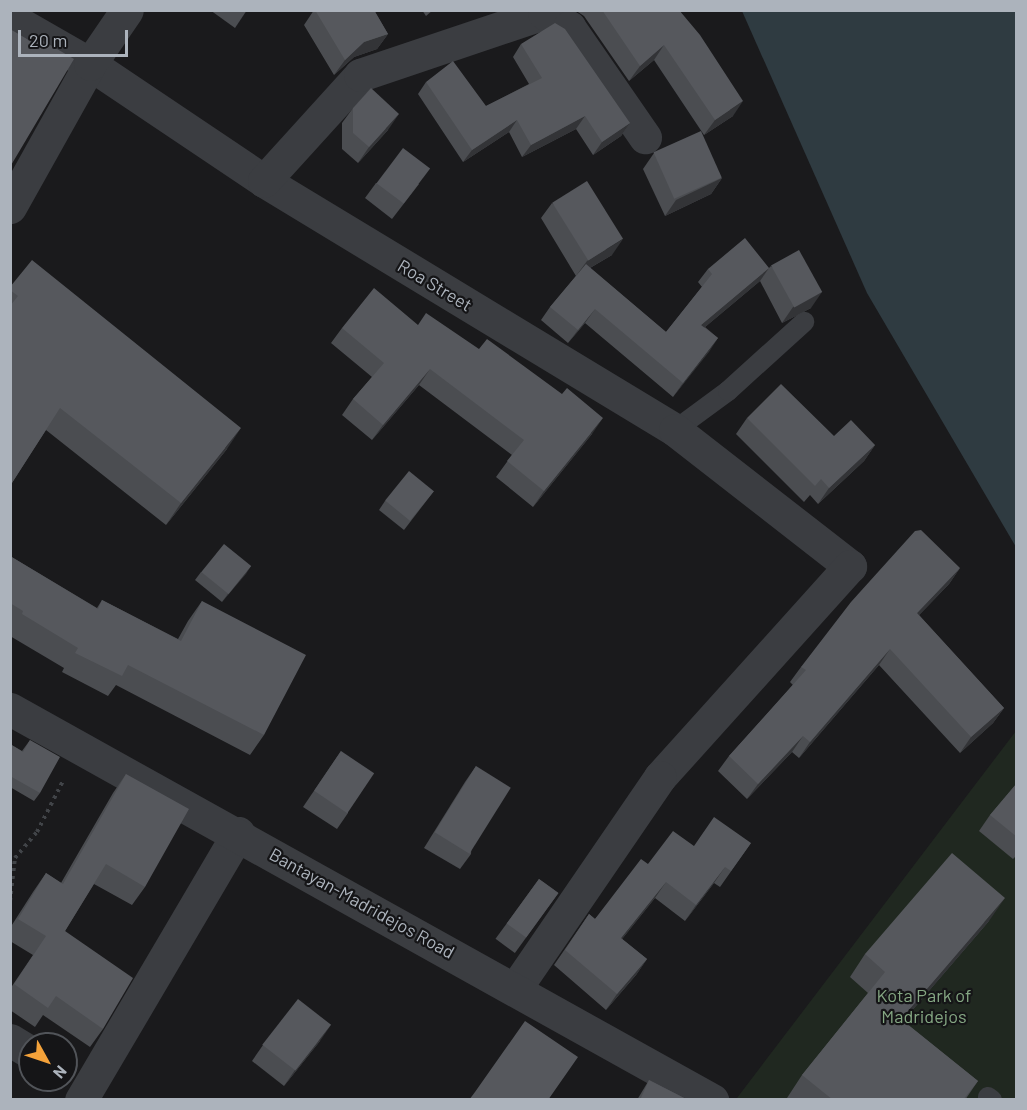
<!DOCTYPE html>
<html>
<head>
<meta charset="utf-8">
<style>
  body { margin:0 }
  #map { position:relative; width:1027px; height:1110px; overflow:hidden; background:#1a1a1c; font-family:Barlow,sans-serif }
  div>[style] { position:absolute }
  .green>* { inset:0; background:#202820 }
  .water>* { inset:0; background:#2f3b41 }
  .path>* { height:4px; margin-top:-2px; transform-origin:0; background:repeating-linear-gradient(90deg,#414448 0 3px,transparent 0 7.5px) }
  .service>* { height:20px; margin:-10px; padding:0 10px; transform-origin:10px; border-radius:10px; background:#3b3d41 }
  .minor>* { height:33px; margin:-16.5px; padding:0 16.5px; transform-origin:16.5px; border-radius:16.5px; background:#3b3d41 }
  .tertiary>* { height:33px; margin:-16.5px; padding:0 16.5px; transform-origin:16.5px; border-radius:16.5px; background:#3b3d41 }
  .wall>* { inset:0; background:#4b4d51; transform-origin:0 0 }
  .shaded-wall>* { inset:0; background:#333437 }
  .building>* { inset:0; background:#56585d; transform-origin:0 0 }
  span { translate:-50% -50%; white-space:nowrap; text-align:center; line-height:1.15; -webkit-text-stroke:4.5px #151517; paint-order:stroke }
  .street-label { font-size:18px; color:#acb3bc }
  .park-label { font-size:18px; color:#85a783 }
  .frame { position:absolute; inset:0; border:12px solid #acb3bc; pointer-events:none }
  .north { position:absolute; left:18px; top:1032px; width:60px; height:60px; box-sizing:border-box; background:#151517; border:2px solid #515459; border-radius:50%; rotate:130deg; font-size:16px; font-weight:700; line-height:24px; text-align:center; color:#acb3bc }
  .north::after { content:''; display:block; margin:auto; width:21px; height:27px; background:#f4a23a; clip-path:polygon(50% 0,100% 100%,50% 72%,0 100%) }
  .scale { position:absolute; left:18px; top:30px; width:110px; height:27px; box-sizing:border-box; border:3px solid #acb3bc; border-top:0; padding-left:8px; font-size:18px; line-height:21px; white-space:nowrap; color:#acb3bc; -webkit-text-stroke:4px #151517; paint-order:stroke }
</style>
</head>
<body>
<div id="map">
  <div class="green">
    <div style="clip-path:polygon(1016px 731px,1016px 1099px,737px 1098px)"></div>
  </div>
  <div class="water">
    <div style="clip-path:polygon(742px 11px,1016px 11px,1016px 547px,867px 293px)"></div>
  </div>
  <div class="path">
    <div style="left:10px;top:901px;width:43px;rotate:-83.4deg"></div>
    <div style="left:15px;top:858px;width:34px;rotate:-50deg"></div>
    <div style="left:37px;top:832px;width:59px;rotate:-63deg"></div>
  </div>
  <div class="service">
    <div style="left:675px;top:430px;width:66px;rotate:-36.3deg"></div>
    <div style="left:728px;top:391px;width:103px;rotate:-42.2deg"></div>
    <div style="left:988px;top:1097px;width:5px;rotate:37deg"></div>
  </div>
  <div class="minor">
    <div style="left:10px;top:18px;width:92px;rotate:29.9deg"></div>
    <div style="left:90px;top:64px;width:210px;rotate:33.9deg"></div>
    <div style="left:264px;top:181px;width:481px;rotate:31.2deg"></div>
    <div style="left:675px;top:430px;width:222px;rotate:37.9deg"></div>
    <div style="left:850px;top:566px;width:284px;rotate:132deg"></div>
    <div style="left:660px;top:777px;width:257px;rotate:124.4deg"></div>
    <div style="left:264px;top:181px;width:143px;rotate:-47.8deg"></div>
    <div style="left:360px;top:75px;width:194px;rotate:-18.6deg"></div>
    <div style="left:544px;top:13px;width:29px;rotate:29deg"></div>
    <div style="left:569px;top:27px;width:134px;rotate:55.4deg"></div>
    <div style="left:10px;top:207px;width:164px;rotate:-60.8deg"></div>
    <div style="left:90px;top:64px;width:65px;rotate:-55.6deg"></div>
    <div style="left:10px;top:1040px;width:23px;rotate:31deg"></div>
    <div style="left:81px;top:1100px;width:310px;rotate:-59.5deg"></div>
  </div>
  <div class="tertiary">
    <div style="left:10px;top:709px;width:804px;rotate:29.12deg"></div>
  </div>
  <div class="wall">
    <div style="clip-path:polygon(210px 10px,247px 10px,235px 28px)"></div>
    <div style="clip-path:polygon(314px 10px,374px 10px,388px 34px,377px 49px,354px 57px,334px 75px,304px 25px)"></div>
    <div style="clip-path:polygon(422px 10px,433px 10px,426px 16px)"></div>
    <div style="clip-path:polygon(575px 10px,679px 10px,733px 116px,704px 135px,654px 60px,629px 81px,584px 16px)"></div>
    <div style="clip-path:polygon(521px 44px,630px 123px,621px 136px,593px 155px,576px 129px,522px 157px,509px 132px,463px 162px,418px 94px,426px 82px,486px 106px,529px 84px,513px 57px)"></div>
    <div style="clip-path:polygon(353px 108px,388px 130px,358px 163px,342px 149px,342px 123px)"></div>
    <div style="clip-path:polygon(654px 153px,722px 178px,711px 194px,665px 216px,643px 169px)"></div>
    <div style="clip-path:polygon(376px 183px,419px 184px,392px 219px,365px 198px)"></div>
    <div style="clip-path:polygon(552px 203px,612px 255px,590px 268px,666px 332px,702px 287px,698px 282px,708px 269px,769px 268px,771px 266px,811px 308px,782px 323px,760px 281px,705px 327px,718px 338px,673px 397px,585px 323px,568px 343px,541px 320px,550px 307px,576px 276px,541px 218px)"></div>
    <div style="clip-path:polygon(10px 287px,227px 449px,166px 525px,46px 430px,10px 486px)"></div>
    <div style="clip-path:polygon(418px 325px,592px 434px,533px 507px,496px 477px,512px 455px,419px 385px,372px 440px,342px 415px,353px 399px,372px 377px,331px 343px,342px 328px)"></div>
    <div style="clip-path:polygon(747px 418px,834px 436px,875px 445px,864px 461px,818px 504px,810px 495px,804px 502px,736px 434px)"></div>
    <div style="clip-path:polygon(434px 491px,404px 530px,379px 510px,385px 501px)"></div>
    <div style="clip-path:polygon(10px 556px,97px 608px,102px 600px,178px 639px,188px 621px,202px 601px,264px 735px,250px 755px,116px 685px,108px 696px,62px 672px,64px 668px,10px 636px)"></div>
    <div style="clip-path:polygon(251px 566px,222px 602px,195px 580px,201px 572px)"></div>
    <div style="clip-path:polygon(960px 568px,949px 584px,919px 615px,1004px 708px,993px 723px,960px 753px,879px 665px,799px 758px,792px 752px,747px 799px,718px 771px,729px 756px,793px 685px,790px 682px,801px 667px)"></div>
    <div style="clip-path:polygon(30px 740px,40px 793px,34px 801px,10px 787px,10px 744px,22px 751px)"></div>
    <div style="clip-path:polygon(341px 751px,348px 813px,337px 829px,303px 807px)"></div>
    <div style="clip-path:polygon(476px 766px,471px 854px,460px 869px,424px 848px,465px 782px)"></div>
    <div style="clip-path:polygon(126px 774px,145px 887px,132px 905px,94px 884px,65px 931px,103px 1029px,90px 1047px,43px 1015px,35px 1027px,10px 1010px,10px 989px,33px 955px,10px 941px,10px 928px,33px 892px,46px 873px,61px 883px,113px 793px)"></div>
    <div style="clip-path:polygon(1017px 783px,1017px 855px,1013px 859px,979px 831px,990px 815px)"></div>
    <div style="clip-path:polygon(751px 843px,720px 887px,714px 883px,685px 921px,655px 898px,622px 939px,647px 959px,636px 975px,606px 1010px,554px 965px,589px 914px,595px 919px,648px 864px,694px 846px)"></div>
    <div style="left:539px;top:879px;width:24px;height:74px;rotate:36deg"></div>
    <div style="clip-path:polygon(989px 921px,903px 1021px,978px 1081px,965px 1100px,789px 1100px,787px 1098px,802px 1075px,868px 993px,850px 977px,865px 954px)"></div>
    <div style="clip-path:polygon(320px 1041px,284px 1086px,252px 1061px,263px 1045px)"></div>
    <div style="clip-path:polygon(649px 1080px,688px 1100px,637px 1100px)"></div>
  </div>
  <div class="shaded-wall">
    <div style="clip-path:polygon(388px 34px,377px 49px,354px 57px,334px 75px,345px 60px,364px 42px)"></div>
    <div style="clip-path:polygon(664px 45px,654px 60px,629px 81px,640px 66px)"></div>
    <div style="clip-path:polygon(743px 101px,733px 116px,704px 135px,715px 120px)"></div>
    <div style="clip-path:polygon(399px 114px,388px 130px,358px 163px,369px 147px)"></div>
    <div style="clip-path:polygon(585px 116px,576px 129px,522px 157px,531px 145px)"></div>
    <div style="clip-path:polygon(517px 120px,509px 132px,463px 162px,472px 150px)"></div>
    <div style="clip-path:polygon(630px 123px,621px 136px,593px 155px,602px 142px)"></div>
    <div style="clip-path:polygon(722px 178px,711px 194px,665px 216px,676px 200px)"></div>
    <div style="clip-path:polygon(623px 239px,612px 255px,576px 276px,587px 261px)"></div>
    <div style="clip-path:polygon(769px 268px,760px 281px,692px 338px,701px 325px)"></div>
    <div style="clip-path:polygon(822px 292px,811px 308px,782px 323px,793px 307px)"></div>
    <div style="clip-path:polygon(595px 309px,585px 323px,568px 343px,578px 330px)"></div>
    <div style="clip-path:polygon(718px 338px,709px 352px,673px 397px,683px 383px)"></div>
    <div style="clip-path:polygon(430px 369px,419px 385px,372px 440px,383px 425px)"></div>
    <div style="clip-path:polygon(603px 418px,592px 434px,533px 507px,544px 491px)"></div>
    <div style="clip-path:polygon(241px 428px,227px 449px,166px 525px,181px 503px)"></div>
    <div style="clip-path:polygon(875px 445px,864px 461px,818px 504px,829px 488px)"></div>
    <div style="clip-path:polygon(251px 566px,246px 574px,222px 602px,228px 594px)"></div>
    <div style="clip-path:polygon(960px 568px,949px 584px,906px 629px,917px 613px)"></div>
    <div style="clip-path:polygon(890px 649px,879px 665px,799px 758px,810px 742px)"></div>
    <div style="clip-path:polygon(1004px 708px,993px 723px,960px 753px,971px 737px)"></div>
    <div style="clip-path:polygon(803px 736px,792px 752px,747px 799px,758px 784px)"></div>
    <div style="clip-path:polygon(725px 867px,714px 883px,685px 921px,696px 905px)"></div>
    <div style="clip-path:polygon(666px 882px,655px 898px,610px 954px,621px 938px)"></div>
    <div style="clip-path:polygon(1005px 898px,989px 921px,885px 1042px,901px 1019px)"></div>
    <div style="clip-path:polygon(647px 959px,636px 975px,606px 1010px,617px 994px)"></div>
    <div style="clip-path:polygon(331px 1025px,320px 1041px,284px 1086px,295px 1070px)"></div>
  </div>
  <div class="building">
    <div style="clip-path:polygon(315px 10px,374px 10px,388px 34px,364px 42px,345px 60px)"></div>
    <div style="clip-path:polygon(602px 10px,679px 10px,700px 35px,743px 101px,715px 120px,664px 45px,640px 66px)"></div>
    <div style="clip-path:polygon(555px 23px,565px 29px,630px 123px,602px 142px,585px 116px,531px 145px,517px 120px,472px 150px,426px 82px,453px 61px,486px 106px,542px 78px,521px 44px)"></div>
    <div style="clip-path:polygon(10px 29px,32px 42px,35px 36px,74px 59px,10px 167px)"></div>
    <div style="clip-path:polygon(371px 88px,399px 114px,369px 147px,353px 133px,353px 108px)"></div>
    <div style="left:701px;top:131px;width:51px;height:52px;rotate:66deg"></div>
    <div style="left:403px;top:148px;width:34px;height:44px;rotate:37deg"></div>
    <div style="left:587px;top:181px;width:68px;height:41px;rotate:58deg"></div>
    <div style="clip-path:polygon(745px 238px,769px 268px,701px 325px,718px 338px,683px 383px,595px 309px,578px 330px,550px 307px,586px 264px,666px 332px,712px 274px,708px 269px)"></div>
    <div style="left:799px;top:250px;width:48px;height:32px;rotate:61deg"></div>
    <div style="clip-path:polygon(32px 260px,241px 428px,181px 503px,60px 408px,10px 486px,10px 306px,18px 296px,10px 290px,10px 287px)"></div>
    <div style="clip-path:polygon(374px 288px,418px 325px,426px 313px,479px 349px,487px 339px,562px 394px,567px 388px,603px 418px,544px 491px,507px 461px,524px 440px,430px 369px,383px 425px,353px 399px,384px 363px,342px 328px)"></div>
    <div style="clip-path:polygon(781px 384px,834px 436px,851px 420px,875px 445px,829px 488px,821px 479px,815px 486px,747px 418px)"></div>
    <div style="left:409px;top:471px;width:32px;height:38px;rotate:39deg"></div>
    <div style="clip-path:polygon(921px 530px,960px 568px,917px 613px,1004px 708px,971px 737px,890px 649px,810px 742px,803px 736px,758px 784px,729px 756px,806px 670px,801px 667px,851px 602px,915px 531px)"></div>
    <div style="left:224px;top:544px;width:35px;height:36px;rotate:39deg"></div>
    <div style="clip-path:polygon(10px 556px,98px 609px,102px 600px,181px 641px,202px 601px,306px 655px,264px 735px,128px 665px,122px 676px,75px 653px,78px 648px,22px 614px,23px 611px,10px 603px)"></div>
    <div style="clip-path:polygon(30px 740px,60px 757px,40px 793px,10px 776px,10px 744px,23px 752px)"></div>
    <div style="left:341px;top:751px;width:40px;height:48px;rotate:34deg"></div>
    <div style="left:476px;top:766px;width:41px;height:78px;rotate:32deg"></div>
    <div style="clip-path:polygon(126px 774px,189px 809px,145px 887px,106px 864px,65px 931px,133px 978px,103px 1029px,56px 996px,48px 1008px,14px 984px,46px 936px,18px 919px,46px 873px,63px 884px)"></div>
    <div style="clip-path:polygon(1017px 783px,1017px 837px,990px 815px)"></div>
    <div style="clip-path:polygon(714px 817px,751px 843px,731px 871px,725px 867px,696px 905px,666px 882px,621px 938px,647px 959px,617px 994px,565px 950px,589px 914px,595px 919px,641px 859px,648px 864px,673px 831px,694px 846px)"></div>
    <div style="clip-path:polygon(952px 853px,1005px 898px,901px 1019px,978px 1081px,963px 1100px,833px 1100px,802px 1075px,885px 972px,865px 954px)"></div>
    <div style="left:539px;top:879px;width:24px;height:55px;rotate:36deg"></div>
    <div style="left:298px;top:999px;width:42px;height:58px;rotate:38deg"></div>
    <div style="clip-path:polygon(525px 1021px,578px 1057px,548px 1100px,536px 1100px,534px 1098px,533px 1100px,469px 1100px,475px 1092px)"></div>
    <div style="clip-path:polygon(649px 1080px,688px 1100px,640px 1100px)"></div>
  </div>
  <div class="street-label">
    <span style="left:435px;top:285px;rotate:31deg">Roa Street</span>
    <span style="left:362px;top:903px;rotate:29deg">Bantayan-Madridejos Road</span>
  </div>
  <div class="park-label">
    <span style="left:924px;top:1006px">Kota Park of<br>Madridejos</span>
  </div>
  <div class="frame"></div>
  <div class="north">N</div>
  <div class="scale">20 m</div>
</div>
</body>
</html>
